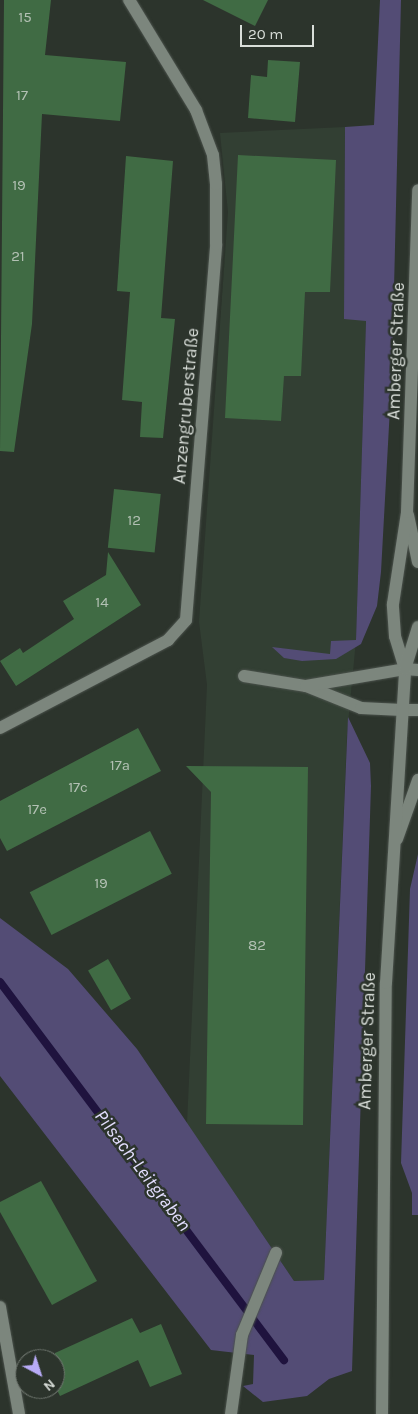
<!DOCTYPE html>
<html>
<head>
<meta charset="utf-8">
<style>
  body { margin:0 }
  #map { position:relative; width:418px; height:1414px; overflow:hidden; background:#2c342c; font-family:Karla,sans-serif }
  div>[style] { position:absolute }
  .built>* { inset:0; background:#323f33 }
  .green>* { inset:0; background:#534c75 }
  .stream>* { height:8px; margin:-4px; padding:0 4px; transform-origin:4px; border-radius:4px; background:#1f133e }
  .building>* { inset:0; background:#406b44; transform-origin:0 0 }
  .roads { filter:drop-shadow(0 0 1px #4b524c) drop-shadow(0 0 1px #4b524c) }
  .service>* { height:12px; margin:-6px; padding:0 6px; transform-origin:6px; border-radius:6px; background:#7c867d }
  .minor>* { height:12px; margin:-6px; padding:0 6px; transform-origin:6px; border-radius:6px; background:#7c867d }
  .secondary>* { height:12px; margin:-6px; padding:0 6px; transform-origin:6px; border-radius:6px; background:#7c867d }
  span { translate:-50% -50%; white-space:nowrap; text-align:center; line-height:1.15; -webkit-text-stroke:5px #2c342c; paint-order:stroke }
  .number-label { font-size:15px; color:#b3c1b4 }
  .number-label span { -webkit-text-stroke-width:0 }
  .street-label { font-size:18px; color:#d9ded9 }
  .water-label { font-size:19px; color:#e3defe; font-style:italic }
  .north { position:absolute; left:15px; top:1349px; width:50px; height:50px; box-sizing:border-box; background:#2c342c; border:1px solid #717871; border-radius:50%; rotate:140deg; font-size:14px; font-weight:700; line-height:20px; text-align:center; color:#d9ded9 }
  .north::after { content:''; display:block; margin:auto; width:18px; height:22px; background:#b8abf7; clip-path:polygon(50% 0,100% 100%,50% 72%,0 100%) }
  .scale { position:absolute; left:240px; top:25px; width:74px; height:22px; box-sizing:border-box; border:2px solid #d9ded9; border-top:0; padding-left:6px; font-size:15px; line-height:18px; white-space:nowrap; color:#d9ded9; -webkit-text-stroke:4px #2c342c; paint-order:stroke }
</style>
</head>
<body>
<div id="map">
  <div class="built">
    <div style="clip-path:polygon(345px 127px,344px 318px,366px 320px,356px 640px,347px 734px,324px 1280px,294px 1281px,187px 1124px,207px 685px,199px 622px,228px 212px,220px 133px)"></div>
  </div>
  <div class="green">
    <div style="clip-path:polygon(380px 0,401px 0,392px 371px,381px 572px,377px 606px,361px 644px,336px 659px,302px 661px,284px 658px,272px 647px,330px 654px,331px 641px,356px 640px,366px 321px,344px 319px,345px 127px,374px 125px)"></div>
    <div style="clip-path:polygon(348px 717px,370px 763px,371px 786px,352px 1371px,329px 1379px,307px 1396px,263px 1402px,243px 1386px,253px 1384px,254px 1355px,211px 1350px,0 1076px,0 918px,68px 969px,137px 1049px,294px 1281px,324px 1280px)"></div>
    <div style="clip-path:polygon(418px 854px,418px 1215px,412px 1215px,412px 1193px,401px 1163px,410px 889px)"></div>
  </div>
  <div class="stream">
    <div style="left:0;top:982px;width:473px;rotate:53.1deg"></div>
  </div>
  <div class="building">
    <div style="clip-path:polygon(4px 0,51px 0,45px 55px,126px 62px,120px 121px,42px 114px,32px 324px,14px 452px,0 451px)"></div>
    <div style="clip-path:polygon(203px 0,268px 0,255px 26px)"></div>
    <div style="clip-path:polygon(268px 60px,300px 62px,295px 122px,248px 118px,251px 75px,267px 77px)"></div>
    <div style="clip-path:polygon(238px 155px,336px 160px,330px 292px,305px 292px,301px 376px,284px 376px,281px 421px,225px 418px)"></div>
    <div style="clip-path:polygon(126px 156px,173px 161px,161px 318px,175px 319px,163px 438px,140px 437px,142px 402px,122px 400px,130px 292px,117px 291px)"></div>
    <div style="left:114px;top:489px;width:47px;height:59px;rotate:6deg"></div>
    <div style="clip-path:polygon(108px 552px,141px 605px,16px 686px,0 661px,20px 648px,23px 653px,74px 619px,63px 601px,106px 575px)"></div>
    <div style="clip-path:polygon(138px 728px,161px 771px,7px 851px,0 838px,0 801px)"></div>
    <div style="clip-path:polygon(186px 766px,308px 767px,303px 1125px,206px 1124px,211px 792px)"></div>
    <div style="left:150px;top:831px;width:48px;height:135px;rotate:63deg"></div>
    <div style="left:108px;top:959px;width:46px;height:23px;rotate:60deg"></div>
    <div style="clip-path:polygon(41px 1181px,97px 1281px,52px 1305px,0 1212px,0 1202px)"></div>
    <div style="clip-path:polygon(132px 1318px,140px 1333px,161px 1324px,182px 1374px,150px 1387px,138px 1360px,60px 1396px,55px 1386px,55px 1353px)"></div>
  </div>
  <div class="roads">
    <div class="service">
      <div style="left:244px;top:676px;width:63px;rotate:9.2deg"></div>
      <div style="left:306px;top:686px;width:59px;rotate:21.8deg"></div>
      <div style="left:361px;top:708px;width:41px;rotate:2.8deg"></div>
      <div style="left:306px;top:686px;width:100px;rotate:-9.7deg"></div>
      <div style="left:231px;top:1414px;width:80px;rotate:-82.1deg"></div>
      <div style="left:242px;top:1335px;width:89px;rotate:-67.5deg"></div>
    </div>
    <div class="minor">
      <div style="left:405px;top:669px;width:13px;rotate:4deg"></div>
      <div style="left:402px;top:710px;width:16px"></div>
      <div style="left:0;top:728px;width:190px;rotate:-27.6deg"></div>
      <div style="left:168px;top:640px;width:27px;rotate:-48deg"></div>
      <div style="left:186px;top:620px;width:377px;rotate:-85.4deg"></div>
      <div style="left:216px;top:244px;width:60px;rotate:-90deg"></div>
      <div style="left:216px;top:184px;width:29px;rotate:-96deg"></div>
      <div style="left:213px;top:155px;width:48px;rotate:-110.7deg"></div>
      <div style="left:196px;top:110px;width:129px;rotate:-121.3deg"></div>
      <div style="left:397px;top:839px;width:63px;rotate:-70.4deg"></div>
      <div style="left:0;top:1307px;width:109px;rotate:79.9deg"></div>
    </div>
    <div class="secondary">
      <div style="left:408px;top:515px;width:48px;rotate:78deg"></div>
      <div style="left:405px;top:669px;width:34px;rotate:-107deg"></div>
      <div style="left:395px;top:636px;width:32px;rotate:-94deg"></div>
      <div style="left:393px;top:604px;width:93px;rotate:-81.3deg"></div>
      <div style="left:407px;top:512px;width:322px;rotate:-88deg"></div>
      <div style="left:382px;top:1414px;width:431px;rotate:-89.5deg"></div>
      <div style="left:386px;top:983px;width:315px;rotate:-86.5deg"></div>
      <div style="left:405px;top:669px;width:44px;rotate:-72.8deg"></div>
    </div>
  </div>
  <div class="number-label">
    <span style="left:25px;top:18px">15</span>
    <span style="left:22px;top:96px">17</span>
    <span style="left:19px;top:186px">19</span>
    <span style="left:18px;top:257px">21</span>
    <span style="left:134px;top:521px">12</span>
    <span style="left:102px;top:603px">14</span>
    <span style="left:120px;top:766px">17a</span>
    <span style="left:78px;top:788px">17c</span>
    <span style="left:37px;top:810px">17e</span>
    <span style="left:101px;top:884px">19</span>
    <span style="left:257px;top:946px">82</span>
  </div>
  <div class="street-label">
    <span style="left:396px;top:351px;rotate:-88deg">Amberger Straße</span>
    <span style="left:186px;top:406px;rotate:-85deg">Anzengruberstraße</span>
    <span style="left:367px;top:1041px;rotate:-88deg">Amberger Straße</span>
  </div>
  <div class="water-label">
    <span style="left:142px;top:1171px;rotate:53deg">Pilsach-Leitgraben</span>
  </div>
  <div class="north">N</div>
  <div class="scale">20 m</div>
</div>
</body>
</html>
